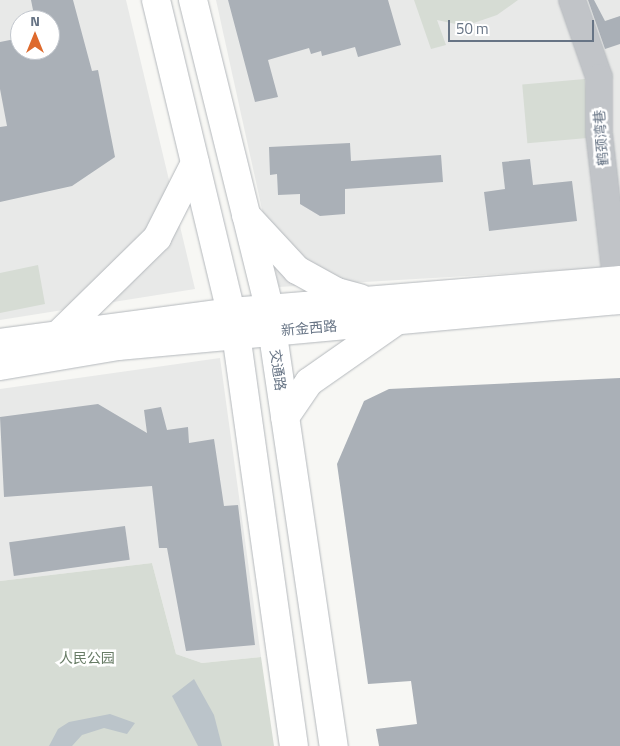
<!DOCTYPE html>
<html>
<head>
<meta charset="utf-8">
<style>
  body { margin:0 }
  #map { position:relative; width:620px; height:746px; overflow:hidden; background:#f7f7f4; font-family:"Titillium Web","Noto Sans SC",sans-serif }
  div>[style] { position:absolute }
  .built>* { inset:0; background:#e8e9e8 }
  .green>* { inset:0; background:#d6dcd4; transform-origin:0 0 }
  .water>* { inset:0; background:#bbc4ca }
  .building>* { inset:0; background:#aab0b7; transform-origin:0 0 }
  .roads { filter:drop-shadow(0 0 1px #b4b8bc) drop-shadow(0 0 1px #b4b8bc) }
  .minor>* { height:26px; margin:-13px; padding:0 13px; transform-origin:13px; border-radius:13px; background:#c1c4c8 }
  .major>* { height:28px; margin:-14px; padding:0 14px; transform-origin:14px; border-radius:14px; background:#fff }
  span { translate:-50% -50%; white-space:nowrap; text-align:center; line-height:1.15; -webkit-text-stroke:5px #fff; paint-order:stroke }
  .street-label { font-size:14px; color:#677485 }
  .park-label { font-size:14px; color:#687c66 }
  .north { position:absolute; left:10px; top:10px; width:50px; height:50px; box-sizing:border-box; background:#fff; border:1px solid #c2c7ce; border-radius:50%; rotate:0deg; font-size:14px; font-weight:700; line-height:20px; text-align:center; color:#677485 }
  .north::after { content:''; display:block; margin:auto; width:18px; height:22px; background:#de6a2d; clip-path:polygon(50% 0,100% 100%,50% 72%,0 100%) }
  .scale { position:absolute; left:448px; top:20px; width:146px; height:22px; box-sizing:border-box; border:2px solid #677485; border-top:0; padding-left:6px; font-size:15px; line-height:18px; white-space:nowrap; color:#677485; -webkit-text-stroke:4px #fff; paint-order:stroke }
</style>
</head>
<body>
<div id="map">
  <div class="built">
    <div style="clip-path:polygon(evenodd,0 0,126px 0,195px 289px,0 320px,0 0,20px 20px,50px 20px,50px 50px,20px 50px,20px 20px)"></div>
    <div style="clip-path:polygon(216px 0,620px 0,620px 267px,279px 287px)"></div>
    <div style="clip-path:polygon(220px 358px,261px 657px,202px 663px,176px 654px,152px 563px,0 581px,0 389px)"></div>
  </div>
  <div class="green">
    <div style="clip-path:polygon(414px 0,518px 0,497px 15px,465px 26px,437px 20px,446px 45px,431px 49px)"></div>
    <div style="left:585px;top:79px;width:59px;height:63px;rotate:85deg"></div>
    <div style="clip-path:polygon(38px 265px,45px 304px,0 313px,0 273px)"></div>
    <div style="clip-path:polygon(152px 563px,176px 654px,202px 663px,261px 657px,274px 746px,0 746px,0 581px)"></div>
  </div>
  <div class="water">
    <div style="clip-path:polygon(194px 679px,214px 715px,222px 746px,198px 746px,172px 696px)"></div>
    <div style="clip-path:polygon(110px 714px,135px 723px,127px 734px,104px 728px,82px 735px,72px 746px,49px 746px,58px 729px,69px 722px)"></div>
  </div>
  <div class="building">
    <div style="clip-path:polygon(31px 0,73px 0,92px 71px,98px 70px,115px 157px,72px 186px,0 202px,0 127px,7px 126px,0 89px,0 42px,20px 38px,20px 50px,50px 50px,50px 20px,35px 20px)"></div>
    <div style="clip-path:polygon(228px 0,388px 0,401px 45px,358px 57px,355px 47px,322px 56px,321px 51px,311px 54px,309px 48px,268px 60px,278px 97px,255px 102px)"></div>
    <div style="clip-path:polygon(588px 0,594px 0,605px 21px,620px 16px,620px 44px,605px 49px)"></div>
    <div style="clip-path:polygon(350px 143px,351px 161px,441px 155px,443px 182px,345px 189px,345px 214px,320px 216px,300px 204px,300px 194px,278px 195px,277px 174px,270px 175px,269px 147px)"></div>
    <div style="clip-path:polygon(530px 159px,533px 185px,572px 181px,577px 221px,489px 231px,484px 192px,505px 189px,502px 162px)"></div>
    <div style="clip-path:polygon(620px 378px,620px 746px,379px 746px,376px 729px,417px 724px,411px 681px,368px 684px,337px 464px,364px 401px,389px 389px)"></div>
    <div style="clip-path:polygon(98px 404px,147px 433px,144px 410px,161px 407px,167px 430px,188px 427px,189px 443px,214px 439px,224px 506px,238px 505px,255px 645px,186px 651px,167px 548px,159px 548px,152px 486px,4px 497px,0 417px)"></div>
    <div style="left:125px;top:526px;width:34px;height:117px;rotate:82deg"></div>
  </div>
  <div class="roads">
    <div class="minor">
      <div style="left:572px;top:0;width:82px;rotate:70.7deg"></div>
      <div style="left:599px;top:77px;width:56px;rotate:90deg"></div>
      <div style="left:599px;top:133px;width:148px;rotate:83.4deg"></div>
    </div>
    <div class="major">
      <div style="left:156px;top:0;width:343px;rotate:76.5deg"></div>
      <div style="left:236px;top:334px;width:416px;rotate:82deg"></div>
      <div style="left:193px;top:0;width:317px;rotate:76.1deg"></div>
      <div style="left:269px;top:308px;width:443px;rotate:81.6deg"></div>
      <div style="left:246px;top:215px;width:75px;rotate:47.2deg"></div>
      <div style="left:297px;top:270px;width:46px;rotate:28.8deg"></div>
      <div style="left:337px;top:292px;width:24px;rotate:15deg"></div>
      <div style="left:58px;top:335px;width:139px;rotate:-44.4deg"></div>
      <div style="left:157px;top:238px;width:84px;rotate:-63.1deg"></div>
      <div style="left:0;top:343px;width:233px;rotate:-7.6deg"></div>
      <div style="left:231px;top:312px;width:390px;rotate:-4.7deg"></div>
      <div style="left:0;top:366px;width:120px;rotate:-9.6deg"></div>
      <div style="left:118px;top:346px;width:504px;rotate:-5.24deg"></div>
      <div style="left:285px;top:417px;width:42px;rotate:-55.6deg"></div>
      <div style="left:309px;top:382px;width:106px;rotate:-35deg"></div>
    </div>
  </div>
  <div class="street-label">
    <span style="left:601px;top:138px;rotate:-94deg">鹤颈湾巷</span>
    <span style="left:309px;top:328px;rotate:-5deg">新金西路</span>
    <span style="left:278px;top:370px;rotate:82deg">交通路</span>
  </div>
  <div class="park-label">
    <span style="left:87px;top:658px">人民公园</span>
  </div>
  <div class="north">N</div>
  <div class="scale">50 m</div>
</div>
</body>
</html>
